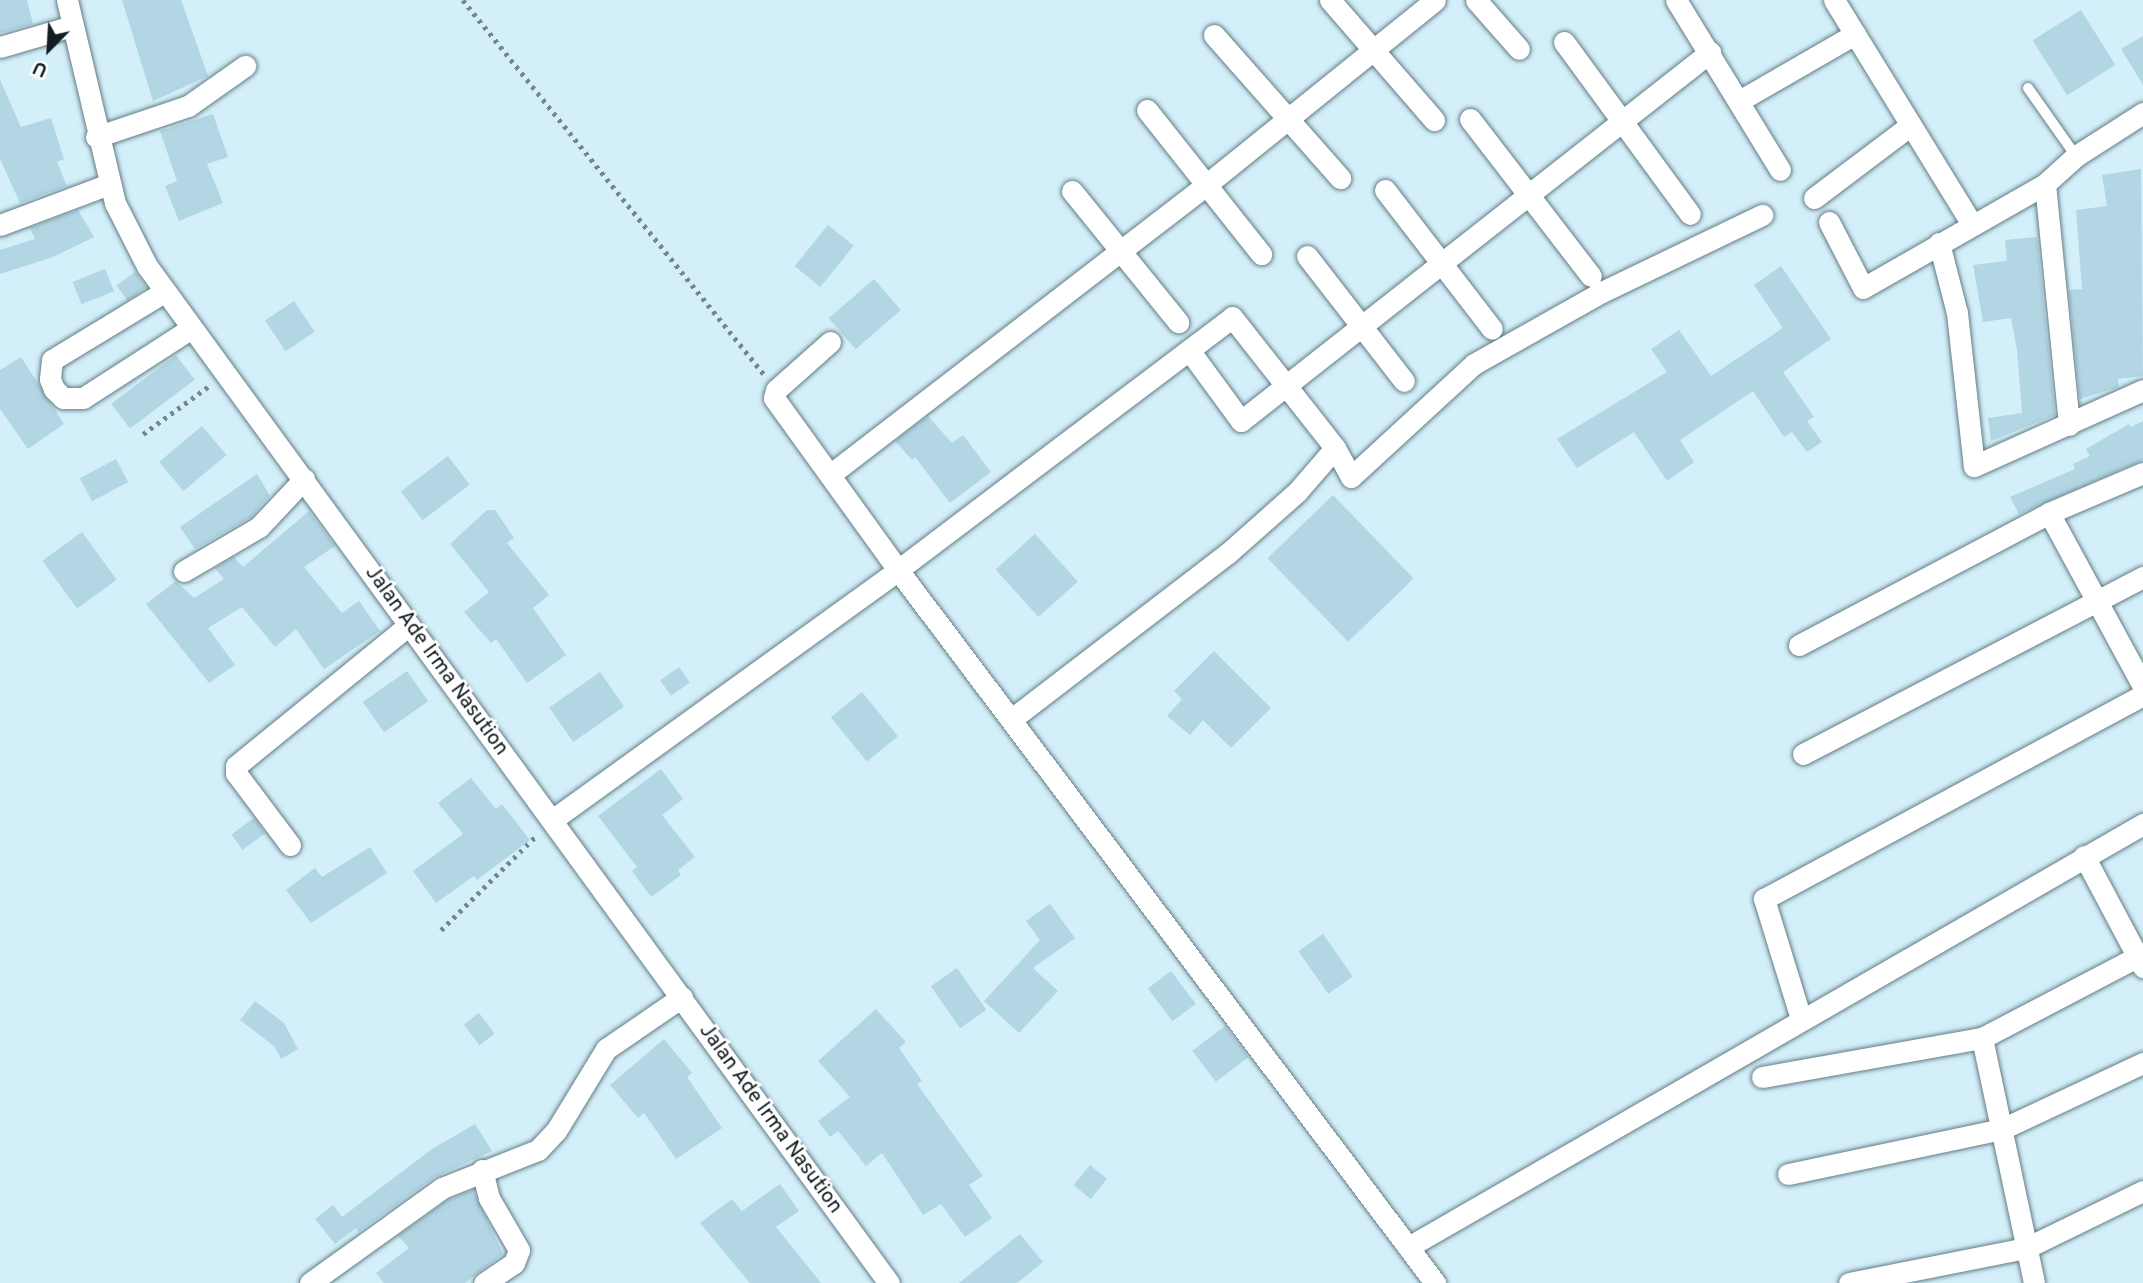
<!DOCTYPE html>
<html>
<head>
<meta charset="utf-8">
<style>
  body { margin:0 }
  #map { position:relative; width:2143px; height:1283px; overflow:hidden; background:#d3eff9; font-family:Overpass,sans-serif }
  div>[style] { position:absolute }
  .building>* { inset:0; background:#b3d6e4; transform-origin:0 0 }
  .path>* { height:4.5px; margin-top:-2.25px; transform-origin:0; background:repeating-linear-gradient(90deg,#74878e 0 3.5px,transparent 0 8.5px) }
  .roads { filter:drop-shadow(0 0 2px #637c85) drop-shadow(0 0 2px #637c85) }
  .lane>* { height:10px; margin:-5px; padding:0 5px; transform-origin:5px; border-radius:5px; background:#fff }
  .street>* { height:21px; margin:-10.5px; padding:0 10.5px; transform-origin:10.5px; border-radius:10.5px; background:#fff }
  span { translate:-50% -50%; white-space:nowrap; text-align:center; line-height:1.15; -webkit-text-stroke:5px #fff; paint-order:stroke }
  .street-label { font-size:21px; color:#141e22 }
  .north { position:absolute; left:14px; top:14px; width:70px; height:70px; -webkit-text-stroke:5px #fff; paint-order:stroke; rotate:204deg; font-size:19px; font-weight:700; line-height:28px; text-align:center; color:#141e22 }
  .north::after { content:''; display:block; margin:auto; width:24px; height:32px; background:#141e22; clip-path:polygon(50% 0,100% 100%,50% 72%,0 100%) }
</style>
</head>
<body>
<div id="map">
  <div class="building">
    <div style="clip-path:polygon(0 0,27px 0,33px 24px,0 33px)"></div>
    <div style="clip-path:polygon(122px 0,181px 0,208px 76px,153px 101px)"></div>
    <div style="left:2081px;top:10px;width:65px;height:57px;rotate:58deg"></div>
    <div style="clip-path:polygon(2143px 36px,2143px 85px,2121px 49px)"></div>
    <div style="clip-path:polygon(0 80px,21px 127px,51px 118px,64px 159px,57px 162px,67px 186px,20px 203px,0 159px)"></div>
    <div style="clip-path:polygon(213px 114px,228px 157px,207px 164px,223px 203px,179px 221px,165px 186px,177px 181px,160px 131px)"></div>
    <div style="clip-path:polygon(2141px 169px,2143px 376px,2118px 379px,2119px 387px,2080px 399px,2069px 290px,2082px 289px,2076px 210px,2107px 206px,2102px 175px)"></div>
    <div style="clip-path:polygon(78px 210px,94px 237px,53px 257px,0 274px,0 250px,35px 239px,30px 228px)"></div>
    <div style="left:828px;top:225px;width:33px;height:53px;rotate:39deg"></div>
    <div style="clip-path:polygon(2037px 237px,2055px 415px,1991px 441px,1988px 418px,2022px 413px,2017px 350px,2011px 318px,1983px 322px,1973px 265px,2007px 261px,2005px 240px)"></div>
    <div style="clip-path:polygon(1781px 266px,1831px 339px,1783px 372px,1814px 417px,1807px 421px,1822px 442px,1807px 452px,1792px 432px,1784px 437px,1753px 391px,1680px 440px,1694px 462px,1667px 481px,1634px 432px,1577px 468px,1557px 439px,1667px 372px,1651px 349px,1679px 330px,1711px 376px,1783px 328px,1754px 285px)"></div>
    <div style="left:105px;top:269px;width:24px;height:35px;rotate:68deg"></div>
    <div style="left:135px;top:272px;width:19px;height:23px;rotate:54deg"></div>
    <div style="left:874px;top:279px;width:41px;height:60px;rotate:49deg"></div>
    <div style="left:294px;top:301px;width:37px;height:35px;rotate:56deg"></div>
    <div style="left:176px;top:355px;width:31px;height:81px;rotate:53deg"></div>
    <div style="clip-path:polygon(21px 357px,64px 424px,28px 449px,0 409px,0 370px)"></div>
    <div style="clip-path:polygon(928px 416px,952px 443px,963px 435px,991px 472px,950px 503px,915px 457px,912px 460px,895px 441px)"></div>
    <div style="clip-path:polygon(2143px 421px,2143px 460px,2019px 514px,2010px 497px,2075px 469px,2073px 464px,2090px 456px,2086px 449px,2129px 424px,2131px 427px)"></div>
    <div style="left:202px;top:426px;width:38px;height:56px;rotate:50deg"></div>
    <div style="left:448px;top:456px;width:36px;height:59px;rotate:53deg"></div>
    <div style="left:116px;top:459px;width:26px;height:41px;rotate:62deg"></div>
    <div style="clip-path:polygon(257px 474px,270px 496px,251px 517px,195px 549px,180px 527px)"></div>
    <div style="left:1333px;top:495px;width:116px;height:91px;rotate:46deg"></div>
    <div style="clip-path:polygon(487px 510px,495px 510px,514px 538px,507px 543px,549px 595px,533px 608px,566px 655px,527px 683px,496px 639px,491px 643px,464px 612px,489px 592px,450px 544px)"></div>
    <div style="clip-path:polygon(309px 511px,335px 546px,304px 567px,342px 613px,359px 601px,380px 631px,324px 669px,296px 629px,275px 647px,242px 607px,208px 628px,235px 665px,209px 683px,146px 604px,176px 581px,194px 598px,224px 579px,215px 568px,234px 557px,243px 567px)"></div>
    <div style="left:82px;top:532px;width:59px;height:49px;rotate:54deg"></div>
    <div style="left:1035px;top:534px;width:64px;height:53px;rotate:48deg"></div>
    <div style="clip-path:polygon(1214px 651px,1271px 708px,1231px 748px,1203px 720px,1190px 735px,1167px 716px,1182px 699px,1174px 691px)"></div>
    <div style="left:679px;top:667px;width:19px;height:23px;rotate:55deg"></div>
    <div style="left:407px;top:671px;width:37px;height:54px;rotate:55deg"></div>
    <div style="left:600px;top:672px;width:42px;height:62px;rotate:55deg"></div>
    <div style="left:862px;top:692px;width:57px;height:40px;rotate:51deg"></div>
    <div style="clip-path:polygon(661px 769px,683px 799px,662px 815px,695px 857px,678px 870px,681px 875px,651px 897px,632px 871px,637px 867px,598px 816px)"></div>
    <div style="clip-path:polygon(471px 778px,496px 809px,502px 804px,530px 840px,477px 880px,474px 876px,436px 903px,413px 871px,463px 834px,438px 803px)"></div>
    <div style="left:254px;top:818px;width:19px;height:28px;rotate:54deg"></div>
    <div style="clip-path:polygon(370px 847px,387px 873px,311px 923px,286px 890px,315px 868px,322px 877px)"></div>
    <div style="clip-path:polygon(1050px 904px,1075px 938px,1033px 968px,1058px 991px,1019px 1033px,984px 1001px,1040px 940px,1026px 921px)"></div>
    <div style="left:1323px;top:934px;width:52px;height:30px;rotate:55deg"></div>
    <div style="left:957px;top:968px;width:51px;height:32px;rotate:55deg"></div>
    <div style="left:1171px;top:971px;width:41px;height:29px;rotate:53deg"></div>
    <div style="clip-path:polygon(255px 1001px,284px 1023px,298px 1049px,281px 1059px,274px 1046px,240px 1020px)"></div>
    <div style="clip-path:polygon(876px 1009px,906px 1042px,899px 1048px,922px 1081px,917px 1084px,983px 1176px,969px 1185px,992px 1218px,965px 1237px,941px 1204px,923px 1215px,882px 1153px,866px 1166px,838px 1131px,830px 1137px,818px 1121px,850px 1097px,818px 1061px)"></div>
    <div style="left:479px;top:1013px;width:26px;height:19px;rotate:53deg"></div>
    <div style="left:1225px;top:1026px;width:39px;height:41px;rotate:53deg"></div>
    <div style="clip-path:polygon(664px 1039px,692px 1073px,687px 1077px,722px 1128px,676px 1159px,644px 1113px,638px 1118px,610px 1085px)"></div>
    <div style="clip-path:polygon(475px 1124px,492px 1151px,435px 1177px,358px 1232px,356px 1228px,335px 1244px,315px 1219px,333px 1205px,342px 1217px,432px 1149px)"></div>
    <div style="left:1090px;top:1165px;width:22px;height:26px;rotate:39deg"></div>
    <div style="clip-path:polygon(780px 1184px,799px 1211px,776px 1227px,821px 1283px,750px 1283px,700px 1223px,732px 1199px,742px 1211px)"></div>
    <div style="clip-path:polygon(473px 1190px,503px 1254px,465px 1283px,384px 1283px,376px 1273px,409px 1248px,398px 1236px,448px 1200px)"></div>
    <div style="clip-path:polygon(1020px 1234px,1043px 1262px,1017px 1283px,959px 1283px)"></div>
  </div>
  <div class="path">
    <div style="left:463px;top:0;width:482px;rotate:51.2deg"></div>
    <div style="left:143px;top:434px;width:82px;rotate:-36deg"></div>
    <div style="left:441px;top:930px;width:135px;rotate:-44.7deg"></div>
  </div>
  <div class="roads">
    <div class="lane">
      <div style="left:2028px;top:88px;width:83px;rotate:54.8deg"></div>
    </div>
    <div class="street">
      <div style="left:67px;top:0;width:209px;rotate:76.7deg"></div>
      <div style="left:115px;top:203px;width:71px;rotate:63.1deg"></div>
      <div style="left:147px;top:266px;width:1259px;rotate:53.89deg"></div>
      <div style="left:1330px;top:0;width:159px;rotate:49.1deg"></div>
      <div style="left:1476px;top:0;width:65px;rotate:48.7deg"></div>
      <div style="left:1676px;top:0;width:199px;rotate:58.5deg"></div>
      <div style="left:1834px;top:0;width:263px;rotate:58.4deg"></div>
      <div style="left:1214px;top:35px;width:191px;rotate:48.6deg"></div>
      <div style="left:1564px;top:42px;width:213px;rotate:53.8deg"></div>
      <div style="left:0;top:47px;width:75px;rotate:-16.3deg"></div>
      <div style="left:1739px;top:101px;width:134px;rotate:-30deg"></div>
      <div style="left:1147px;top:110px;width:184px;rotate:51.6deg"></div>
      <div style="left:1470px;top:119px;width:198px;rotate:52.4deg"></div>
      <div style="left:96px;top:137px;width:97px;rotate:-18.6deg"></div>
      <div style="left:188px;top:106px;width:70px;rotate:-35.1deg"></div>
      <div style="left:2045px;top:184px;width:242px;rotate:84.3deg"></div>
      <div style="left:1385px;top:190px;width:175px;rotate:52.4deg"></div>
      <div style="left:1072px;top:191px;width:169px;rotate:51deg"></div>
      <div style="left:1814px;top:198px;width:121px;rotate:-37deg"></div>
      <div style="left:1829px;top:222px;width:74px;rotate:62.7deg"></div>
      <div style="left:1863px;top:288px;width:210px;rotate:-29.7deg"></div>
      <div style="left:2045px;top:184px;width:42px;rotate:-42.1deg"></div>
      <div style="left:2076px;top:156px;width:80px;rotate:-32.7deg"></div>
      <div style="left:0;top:225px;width:116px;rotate:-20.6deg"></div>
      <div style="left:1939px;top:243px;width:72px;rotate:75.6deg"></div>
      <div style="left:1957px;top:313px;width:154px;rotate:83.7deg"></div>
      <div style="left:1974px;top:466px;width:185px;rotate:-24.2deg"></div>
      <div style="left:1307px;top:256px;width:158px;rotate:52.2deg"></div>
      <div style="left:164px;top:292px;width:131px;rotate:148.7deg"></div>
      <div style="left:52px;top:360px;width:19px;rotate:96deg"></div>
      <div style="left:50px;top:379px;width:11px;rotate:68deg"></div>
      <div style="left:54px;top:389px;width:13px;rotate:45deg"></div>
      <div style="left:63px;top:398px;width:20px"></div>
      <div style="left:83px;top:398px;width:127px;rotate:-32.8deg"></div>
      <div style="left:830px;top:342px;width:72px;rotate:138.4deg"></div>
      <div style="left:776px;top:390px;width:8px;rotate:104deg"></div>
      <div style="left:774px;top:398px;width:212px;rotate:54.2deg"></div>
      <div style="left:898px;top:570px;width:419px;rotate:-37.1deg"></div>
      <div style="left:1232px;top:317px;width:167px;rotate:51.8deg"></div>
      <div style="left:1189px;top:350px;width:88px;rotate:53.8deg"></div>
      <div style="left:1241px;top:421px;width:597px;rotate:-38.19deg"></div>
      <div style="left:831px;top:474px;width:473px;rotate:-37.6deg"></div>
      <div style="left:1206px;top:185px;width:294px;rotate:-38.9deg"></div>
      <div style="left:2049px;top:513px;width:197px;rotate:61.5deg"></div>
      <div style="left:184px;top:571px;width:87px;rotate:-30.4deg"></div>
      <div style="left:259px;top:527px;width:66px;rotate:-46.8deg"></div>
      <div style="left:1799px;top:645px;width:283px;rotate:-27.8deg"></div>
      <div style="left:2049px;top:513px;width:102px;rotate:-23.1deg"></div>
      <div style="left:1013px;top:718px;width:270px;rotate:-37.5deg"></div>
      <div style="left:1227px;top:554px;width:94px;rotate:-41.5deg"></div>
      <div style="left:1297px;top:492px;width:58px;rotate:-49.2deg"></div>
      <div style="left:1335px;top:448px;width:33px;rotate:61deg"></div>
      <div style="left:1351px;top:477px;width:167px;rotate:-42.6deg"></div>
      <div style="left:1474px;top:364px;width:147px;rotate:-29.4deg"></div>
      <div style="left:1602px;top:292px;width:178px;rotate:-25.7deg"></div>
      <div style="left:1803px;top:754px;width:383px;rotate:-27.5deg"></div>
      <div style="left:552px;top:820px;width:427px;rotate:-35.8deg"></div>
      <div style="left:898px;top:570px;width:893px;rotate:53.01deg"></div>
      <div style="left:290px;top:845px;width:90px;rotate:-126.9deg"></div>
      <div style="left:236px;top:773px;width:7px;rotate:-90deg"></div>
      <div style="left:236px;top:766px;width:223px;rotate:-39.2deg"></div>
      <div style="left:2084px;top:856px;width:126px;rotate:62deg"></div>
      <div style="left:1801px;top:1019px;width:126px;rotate:-107.1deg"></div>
      <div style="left:1764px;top:899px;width:430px;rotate:-28.3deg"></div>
      <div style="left:1982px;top:1038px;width:250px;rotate:78deg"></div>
      <div style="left:1762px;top:1077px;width:223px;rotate:-10.1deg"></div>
      <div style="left:1982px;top:1038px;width:182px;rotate:-27.6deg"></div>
      <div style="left:482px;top:1170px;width:29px;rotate:76deg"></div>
      <div style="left:489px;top:1198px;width:60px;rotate:60deg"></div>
      <div style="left:519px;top:1250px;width:14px;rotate:111deg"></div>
      <div style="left:514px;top:1263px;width:36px;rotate:146deg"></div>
      <div style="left:1788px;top:1174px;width:219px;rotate:-11.9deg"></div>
      <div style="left:2002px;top:1129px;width:156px;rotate:-25.1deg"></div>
      <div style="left:1410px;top:1246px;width:846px;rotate:-29.93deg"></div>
      <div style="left:310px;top:1283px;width:163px;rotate:-35.7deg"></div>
      <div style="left:442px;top:1188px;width:103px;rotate:-21.6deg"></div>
      <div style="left:538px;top:1150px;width:26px;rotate:-47deg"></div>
      <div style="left:556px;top:1131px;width:96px;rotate:-58.6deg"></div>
      <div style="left:606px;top:1049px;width:92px;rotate:-34.4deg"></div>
      <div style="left:1849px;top:1283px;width:180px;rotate:-11.2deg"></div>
      <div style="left:2026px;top:1248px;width:130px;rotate:-26deg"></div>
    </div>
  </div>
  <div class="street-label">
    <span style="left:436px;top:661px;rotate:54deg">Jalan Ade Irma Nasution</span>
    <span style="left:770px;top:1119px;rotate:54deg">Jalan Ade Irma Nasution</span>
  </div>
  <div class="north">U</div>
</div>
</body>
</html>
